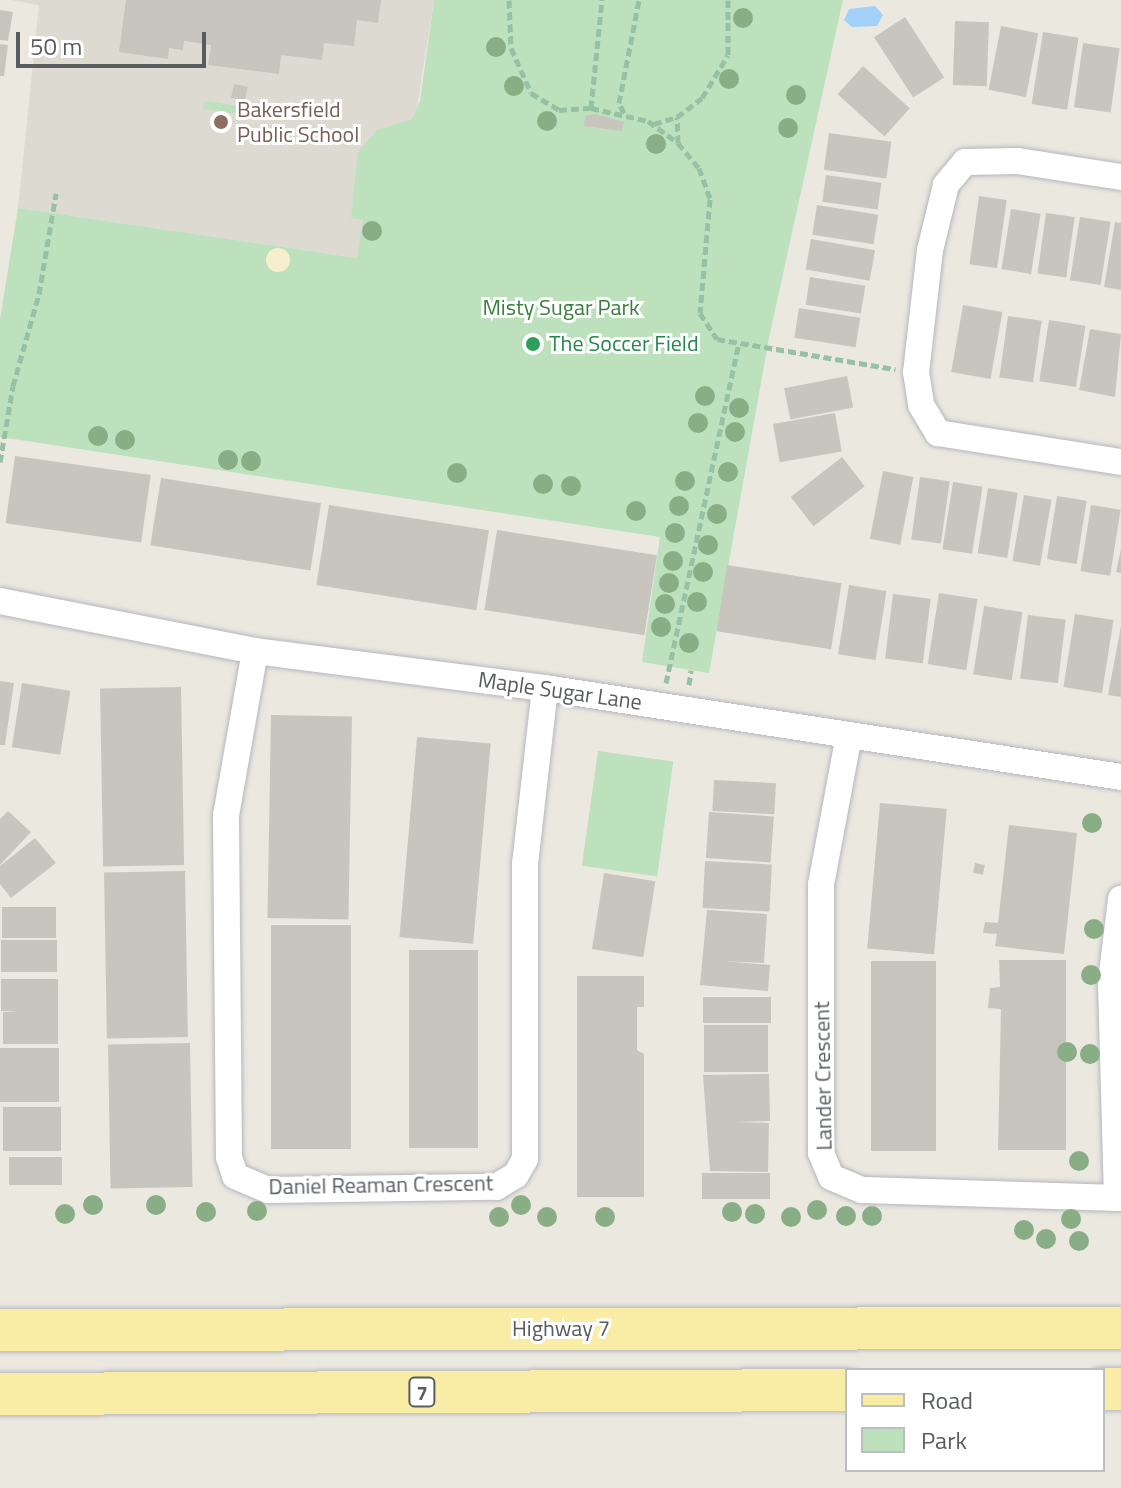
<!DOCTYPE html>
<html>
<head>
<meta charset="utf-8">
<style>
  body { margin:0 }
  #map { position:relative; width:1121px; height:1488px; overflow:hidden; background:#ebe8e0; font-family:"Titillium Web",sans-serif }
  div>[style] { position:absolute }
  .education>* { inset:0; background:#dddad1 }
  .green>* { inset:0; background:#bde1bd; transform-origin:0 0 }
  .sand>* { inset:0; background:#f7eece }
  .round { border-radius:50% }
  .water>* { inset:0; background:#a1d1f9 }
  .building>* { inset:0; background:#c8c5bf; transform-origin:0 0 }
  .path>* { height:5px; margin-top:-2.5px; transform-origin:0; background:repeating-linear-gradient(90deg,#97c1a4 0 8px,transparent 0 12px) }
  .roads { filter:drop-shadow(0 0 2px #b5b7bc) drop-shadow(0 0 2px #b5b7bc) }
  .minor>* { height:26px; margin:-13px; padding:0 13px; transform-origin:13px; border-radius:13px; background:#fff }
  .primary>* { height:42px; margin:-21px; padding:0 21px; transform-origin:21px; border-radius:21px; background:#f9eda6 }
  .trees>* { width:20px; height:20px; margin:-10px; border-radius:50%; background:#89ae86 }
  .dots>* { width:22px; height:22px; translate:-50% -50%; box-sizing:border-box; border:4px solid #fff; border-radius:50% }
  span { translate:-50% -50%; white-space:nowrap; text-align:center; line-height:1.15; -webkit-text-stroke:6px #fff; paint-order:stroke }
  .shield-label span { padding:2px 6px; background:#fff; border:2px solid; border-radius:6px; -webkit-text-stroke-width:0 }
  .shield-label { font-size:20px; color:#585c60; font-weight:700 }
  .education-label { font-size:22px; color:#785e54 }
  .left { translate:0 -50%; text-align:left }
  .park-label { font-size:22px; color:#397f3d }
  .leisure-label { font-size:22px; color:#27864d }
  .street-label { font-size:22px; color:#585c60 }
  .legend { position:absolute; left:845px; top:1368px; width:260px; height:104px; box-sizing:border-box; background:#fff; border:2px solid #bcbebf; margin:0; padding:10px 14px; list-style:none; font-size:24px; color:#585c60 }
  .legend li { display:flex; align-items:center; gap:16px; height:40px }
  .legend b { width:40px; border:2px solid #bcbebf }
  .scale { position:absolute; left:16px; top:32px; width:190px; height:36px; box-sizing:border-box; border:4px solid #585c60; border-top:0; padding-left:10px; font-size:24px; line-height:28px; white-space:nowrap; color:#585c60; -webkit-text-stroke:6px #fff; paint-order:stroke }
</style>
</head>
<body>
<div id="map">
  <div class="education">
    <div style="clip-path:polygon(11px 0,434px 0,410px 151px,351px 217px,363px 219px,358px 258px,18px 208px,39px 5px)"></div>
  </div>
  <div class="green">
    <div style="clip-path:polygon(434px 0,843px 0,769px 338px,709px 673px,642px 662px,660px 537px,0 437px,0 319px,18px 208px,357px 258px,363px 220px,351px 218px,358px 152px,377px 130px,412px 119px,420px 101px)"></div>
    <div style="left:204px;top:101px;width:69px;height:8px;rotate:8deg"></div>
    <div style="left:598px;top:751px;width:76px;height:116px;rotate:8deg"></div>
  </div>
  <div class="sand">
    <div class="round" style="left:266px;top:248px;width:24px;height:24px"></div>
  </div>
  <div class="water">
    <div style="clip-path:polygon(875px 6px,883px 15px,877px 26px,852px 27px,844px 20px,849px 9px)"></div>
  </div>
  <div class="building">
    <div style="clip-path:polygon(126px 0,381px 0,378px 23px,357px 20px,354px 46px,324px 43px,322px 60px,281px 55px,279px 74px,208px 65px,211px 45px,184px 41px,183px 50px,169px 48px,168px 59px,119px 52px)"></div>
    <div style="clip-path:polygon(0 10px,13px 12px,8px 41px,0 40px)"></div>
    <div style="left:905px;top:17px;width:72px;height:37px;rotate:57deg"></div>
    <div style="left:955px;top:21px;width:34px;height:64px;rotate:2deg"></div>
    <div style="left:1001px;top:26px;width:38px;height:65px;rotate:11deg"></div>
    <div style="left:1043px;top:32px;width:36px;height:73px;rotate:9deg"></div>
    <div style="left:1083px;top:43px;width:37px;height:65px;rotate:8deg"></div>
    <div style="clip-path:polygon(0 44px,8px 45px,4px 76px,0 76px)"></div>
    <div style="left:863px;top:66px;width:63px;height:38px;rotate:42deg"></div>
    <div style="left:234px;top:84px;width:14px;height:14px;rotate:12deg"></div>
    <div style="clip-path:polygon(595px 114px,624px 122px,622px 131px,584px 126px,585px 116px)"></div>
    <div style="left:829px;top:133px;width:63px;height:37px;rotate:8deg"></div>
    <div style="left:826px;top:175px;width:56px;height:27px;rotate:8deg"></div>
    <div style="left:979px;top:196px;width:28px;height:69px;rotate:8deg"></div>
    <div style="left:817px;top:205px;width:62px;height:30px;rotate:9deg"></div>
    <div style="left:1011px;top:209px;width:30px;height:61px;rotate:9deg"></div>
    <div style="left:1046px;top:213px;width:29px;height:61px;rotate:8deg"></div>
    <div style="left:1080px;top:217px;width:31px;height:64px;rotate:9deg"></div>
    <div style="clip-path:polygon(1115px 222px,1121px 223px,1121px 290px,1104px 287px)"></div>
    <div style="left:811px;top:239px;width:65px;height:31px;rotate:10deg"></div>
    <div style="left:810px;top:277px;width:56px;height:28px;rotate:9deg"></div>
    <div style="left:963px;top:305px;width:40px;height:68px;rotate:10deg"></div>
    <div style="left:799px;top:308px;width:62px;height:30px;rotate:9deg"></div>
    <div style="left:1008px;top:316px;width:34px;height:62px;rotate:8deg"></div>
    <div style="left:1049px;top:320px;width:37px;height:62px;rotate:9deg"></div>
    <div style="clip-path:polygon(1090px 329px,1121px 334px,1115px 397px,1079px 390px)"></div>
    <div style="left:847px;top:376px;width:32px;height:64px;rotate:79deg"></div>
    <div style="left:835px;top:413px;width:39px;height:63px;rotate:80deg"></div>
    <div style="left:15px;top:456px;width:137px;height:68px;rotate:8deg"></div>
    <div style="left:842px;top:457px;width:37px;height:65px;rotate:52deg"></div>
    <div style="left:883px;top:471px;width:31px;height:69px;rotate:11deg"></div>
    <div style="left:920px;top:477px;width:30px;height:63px;rotate:8deg"></div>
    <div style="left:161px;top:478px;width:162px;height:68px;rotate:9deg"></div>
    <div style="left:953px;top:482px;width:30px;height:68px;rotate:9deg"></div>
    <div style="left:988px;top:488px;width:30px;height:66px;rotate:9deg"></div>
    <div style="left:1024px;top:495px;width:28px;height:67px;rotate:10deg"></div>
    <div style="left:1057px;top:496px;width:30px;height:64px;rotate:9deg"></div>
    <div style="left:329px;top:505px;width:162px;height:81px;rotate:9deg"></div>
    <div style="left:1091px;top:505px;width:30px;height:67px;rotate:9deg"></div>
    <div style="left:497px;top:530px;width:162px;height:81px;rotate:9deg"></div>
    <div style="clip-path:polygon(1121px 549px,1121px 573px,1116px 572px)"></div>
    <div style="left:727px;top:565px;width:116px;height:67px;rotate:9deg"></div>
    <div style="left:849px;top:585px;width:38px;height:70px;rotate:9deg"></div>
    <div style="left:939px;top:593px;width:39px;height:72px;rotate:9deg"></div>
    <div style="left:893px;top:594px;width:38px;height:65px;rotate:7deg"></div>
    <div style="left:984px;top:606px;width:39px;height:69px;rotate:9deg"></div>
    <div style="left:1075px;top:614px;width:39px;height:74px;rotate:9deg"></div>
    <div style="left:1028px;top:615px;width:38px;height:64px;rotate:7deg"></div>
    <div style="clip-path:polygon(1121px 626px,1121px 697px,1108px 695px)"></div>
    <div style="clip-path:polygon(0 681px,14px 683px,5px 745px,0 745px)"></div>
    <div style="left:22px;top:683px;width:49px;height:65px;rotate:9deg"></div>
    <div style="left:181px;top:687px;width:178px;height:81px;rotate:89deg"></div>
    <div style="left:271px;top:715px;width:81px;height:203px;rotate:1deg"></div>
    <div style="left:417px;top:737px;width:74px;height:201px;rotate:5deg"></div>
    <div style="left:714px;top:780px;width:62px;height:31px;rotate:3deg"></div>
    <div style="left:880px;top:803px;width:67px;height:146px;rotate:5deg"></div>
    <div style="clip-path:polygon(8px 811px,31px 832px,0 865px,0 819px)"></div>
    <div style="left:709px;top:812px;width:65px;height:46px;rotate:4deg"></div>
    <div style="clip-path:polygon(1009px 825px,1077px 833px,1064px 954px,995px 946px,997px 934px,983px 933px,985px 922px,998px 923px)"></div>
    <div style="clip-path:polygon(35px 838px,56px 863px,11px 898px,0 884px,0 866px)"></div>
    <div style="left:705px;top:861px;width:67px;height:47px;rotate:3deg"></div>
    <div style="left:975px;top:863px;width:10px;height:10px;rotate:11deg"></div>
    <div style="left:185px;top:871px;width:166px;height:81px;rotate:89deg"></div>
    <div style="left:604px;top:873px;width:52px;height:77px;rotate:9deg"></div>
    <div style="left:2px;top:907px;width:54px;height:31px"></div>
    <div style="clip-path:polygon(707px 910px,767px 914px,764px 963px,723px 961px,770px 965px,768px 991px,700px 985px)"></div>
    <div style="left:271px;top:925px;width:80px;height:224px"></div>
    <div style="left:1px;top:940px;width:56px;height:32px"></div>
    <div style="left:409px;top:950px;width:69px;height:198px"></div>
    <div style="clip-path:polygon(999px 960px,1066px 960px,1066px 1150px,998px 1150px,1001px 1009px,988px 1008px,990px 988px,1000px 987px)"></div>
    <div style="left:871px;top:961px;width:65px;height:190px"></div>
    <div style="clip-path:polygon(577px 976px,644px 976px,644px 1007px,637px 1007px,637px 1050px,644px 1054px,644px 1197px,577px 1197px)"></div>
    <div style="clip-path:polygon(1px 979px,58px 979px,58px 1044px,3px 1044px,3px 1012px,18px 1011px,1px 1011px)"></div>
    <div style="left:703px;top:997px;width:68px;height:26px"></div>
    <div style="left:704px;top:1025px;width:64px;height:47px"></div>
    <div style="left:190px;top:1043px;width:144px;height:82px;rotate:89deg"></div>
    <div style="left:0;top:1048px;width:59px;height:54px"></div>
    <div style="clip-path:polygon(769px 1074px,770px 1121px,734px 1122px,769px 1123px,768px 1172px,710px 1171px,703px 1075px)"></div>
    <div style="left:3px;top:1107px;width:58px;height:44px"></div>
    <div style="left:9px;top:1157px;width:53px;height:28px"></div>
    <div style="left:702px;top:1173px;width:68px;height:26px"></div>
  </div>
  <div class="path">
    <div style="left:509px;top:0;width:48px;rotate:87.6deg"></div>
    <div style="left:511px;top:48px;width:49px;rotate:66deg"></div>
    <div style="left:531px;top:93px;width:33px;rotate:31deg"></div>
    <div style="left:559px;top:110px;width:32px;rotate:-4deg"></div>
    <div style="left:591px;top:108px;width:58px;rotate:12.8deg"></div>
    <div style="left:648px;top:121px;width:37px;rotate:36deg"></div>
    <div style="left:678px;top:143px;width:33px;rotate:50deg"></div>
    <div style="left:699px;top:168px;width:33px;rotate:70deg"></div>
    <div style="left:710px;top:199px;width:114px;rotate:95deg"></div>
    <div style="left:700px;top:313px;width:31px;rotate:57deg"></div>
    <div style="left:717px;top:339px;width:181px;rotate:9.6deg"></div>
    <div style="left:591px;top:108px;width:109px;rotate:-84.2deg"></div>
    <div style="left:624px;top:113px;width:11px;rotate:-117deg"></div>
    <div style="left:619px;top:103px;width:105px;rotate:-79deg"></div>
    <div style="left:654px;top:124px;width:24px;rotate:-17deg"></div>
    <div style="left:678px;top:143px;width:26px;rotate:-92deg"></div>
    <div style="left:677px;top:117px;width:31px;rotate:-37deg"></div>
    <div style="left:702px;top:98px;width:50px;rotate:-58.8deg"></div>
    <div style="left:728px;top:55px;width:55px;rotate:-90deg"></div>
    <div style="left:0;top:462px;width:77px;rotate:-80.3deg"></div>
    <div style="left:13px;top:386px;width:96px;rotate:-74.2deg"></div>
    <div style="left:39px;top:294px;width:102px;rotate:-80.4deg"></div>
    <div style="left:666px;top:683px;width:348px;rotate:-77.9deg"></div>
    <div style="left:689px;top:685px;width:15px;rotate:-82deg"></div>
  </div>
  <div class="roads">
    <div class="minor">
      <div style="left:1121px;top:177px;width:104px;rotate:-171.2deg"></div>
      <div style="left:1018px;top:161px;width:53px;rotate:178.9deg"></div>
      <div style="left:965px;top:162px;width:30px;rotate:130deg"></div>
      <div style="left:946px;top:185px;width:67px;rotate:103.8deg"></div>
      <div style="left:930px;top:250px;width:123px;rotate:96.5deg"></div>
      <div style="left:916px;top:372px;width:33px;rotate:81deg"></div>
      <div style="left:921px;top:405px;width:33px;rotate:59deg"></div>
      <div style="left:938px;top:433px;width:185px;rotate:9deg"></div>
      <div style="left:0;top:601px;width:260px;rotate:11.1deg"></div>
      <div style="left:255px;top:651px;width:292px;rotate:7.3deg"></div>
      <div style="left:545px;top:688px;width:583px;rotate:8.78deg"></div>
      <div style="left:255px;top:651px;width:167px;rotate:100deg"></div>
      <div style="left:226px;top:815px;width:342px;rotate:89.5deg"></div>
      <div style="left:229px;top:1157px;width:20px;rotate:72deg"></div>
      <div style="left:235px;top:1176px;width:36px;rotate:23deg"></div>
      <div style="left:268px;top:1190px;width:228px;rotate:-0.8deg"></div>
      <div style="left:496px;top:1187px;width:23px;rotate:-31deg"></div>
      <div style="left:516px;top:1175px;width:18px;rotate:-61deg"></div>
      <div style="left:525px;top:1159px;width:295px;rotate:-90deg"></div>
      <div style="left:525px;top:864px;width:177px;rotate:-83.5deg"></div>
      <div style="left:849px;top:735px;width:153px;rotate:100.6deg"></div>
      <div style="left:821px;top:885px;width:268px;rotate:90deg"></div>
      <div style="left:821px;top:1153px;width:26px;rotate:67deg"></div>
      <div style="left:831px;top:1177px;width:34px;rotate:23deg"></div>
      <div style="left:862px;top:1190px;width:259px;rotate:1.8deg"></div>
      <div style="left:1117px;top:1198px;width:217px;rotate:-91.6deg"></div>
      <div style="left:1111px;top:981px;width:83px;rotate:-83deg"></div>
    </div>
    <div class="primary">
      <div style="left:0;top:1330px;width:1121px;rotate:-0.1deg"></div>
      <div style="left:1103px;top:1389px;width:18px"></div>
      <div style="left:0;top:1394px;width:847px;rotate:-0.27deg"></div>
    </div>
  </div>
  <div class="trees">
    <div style="left:743px;top:18px"></div>
    <div style="left:496px;top:47px"></div>
    <div style="left:729px;top:79px"></div>
    <div style="left:514px;top:86px"></div>
    <div style="left:796px;top:95px"></div>
    <div style="left:547px;top:121px"></div>
    <div style="left:788px;top:128px"></div>
    <div style="left:656px;top:144px"></div>
    <div style="left:372px;top:231px"></div>
    <div style="left:705px;top:396px"></div>
    <div style="left:739px;top:408px"></div>
    <div style="left:698px;top:423px"></div>
    <div style="left:735px;top:432px"></div>
    <div style="left:98px;top:436px"></div>
    <div style="left:125px;top:440px"></div>
    <div style="left:228px;top:460px"></div>
    <div style="left:251px;top:461px"></div>
    <div style="left:728px;top:472px"></div>
    <div style="left:457px;top:473px"></div>
    <div style="left:685px;top:481px"></div>
    <div style="left:543px;top:484px"></div>
    <div style="left:571px;top:486px"></div>
    <div style="left:679px;top:506px"></div>
    <div style="left:636px;top:511px"></div>
    <div style="left:717px;top:514px"></div>
    <div style="left:675px;top:533px"></div>
    <div style="left:708px;top:545px"></div>
    <div style="left:673px;top:561px"></div>
    <div style="left:703px;top:572px"></div>
    <div style="left:669px;top:583px"></div>
    <div style="left:697px;top:602px"></div>
    <div style="left:665px;top:604px"></div>
    <div style="left:661px;top:627px"></div>
    <div style="left:689px;top:643px"></div>
    <div style="left:1092px;top:823px"></div>
    <div style="left:1094px;top:929px"></div>
    <div style="left:1091px;top:975px"></div>
    <div style="left:1067px;top:1052px"></div>
    <div style="left:1090px;top:1054px"></div>
    <div style="left:1079px;top:1161px"></div>
    <div style="left:93px;top:1205px"></div>
    <div style="left:156px;top:1205px"></div>
    <div style="left:521px;top:1205px"></div>
    <div style="left:817px;top:1210px"></div>
    <div style="left:257px;top:1211px"></div>
    <div style="left:206px;top:1212px"></div>
    <div style="left:732px;top:1212px"></div>
    <div style="left:65px;top:1214px"></div>
    <div style="left:755px;top:1214px"></div>
    <div style="left:846px;top:1216px"></div>
    <div style="left:872px;top:1216px"></div>
    <div style="left:499px;top:1217px"></div>
    <div style="left:547px;top:1217px"></div>
    <div style="left:605px;top:1217px"></div>
    <div style="left:791px;top:1217px"></div>
    <div style="left:1071px;top:1219px"></div>
    <div style="left:1024px;top:1230px"></div>
    <div style="left:1046px;top:1239px"></div>
    <div style="left:1079px;top:1241px"></div>
  </div>
  <div class="dots">
    <div style="left:221px;top:122px;background:#8d6e63"></div>
    <div style="left:533px;top:344px;background:#2e9e5b"></div>
  </div>
  <div class="shield-label">
    <span style="left:422px;top:1392px">7</span>
  </div>
  <div class="education-label">
    <span class="left" style="left:237px;top:122px">Bakersfield<br>Public School</span>
  </div>
  <div class="park-label">
    <span style="left:561px;top:308px">Misty Sugar Park</span>
  </div>
  <div class="leisure-label">
    <span class="left" style="left:549px;top:344px">The Soccer Field</span>
  </div>
  <div class="street-label">
    <span style="left:560px;top:691px;rotate:8deg">Maple Sugar Lane</span>
    <span style="left:823px;top:1076px;rotate:-91deg">Lander Crescent</span>
    <span style="left:381px;top:1185px;rotate:-1deg">Daniel Reaman Crescent</span>
    <span style="left:561px;top:1329px">Highway 7</span>
  </div>
  <ul class="legend">
  <li><b style="height:10px;background:#f9eda6"></b>Road</li>
  <li><b style="height:22px;background:#bde1bd"></b>Park</li>
  </ul>
  <div class="scale">50 m</div>
</div>
</body>
</html>
